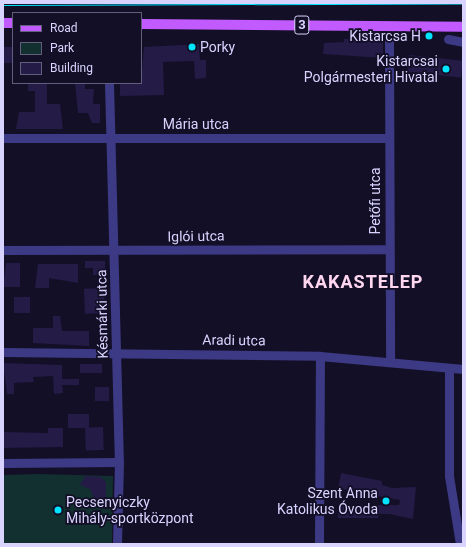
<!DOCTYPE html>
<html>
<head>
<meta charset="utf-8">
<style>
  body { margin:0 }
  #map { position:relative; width:466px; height:547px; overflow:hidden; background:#130f26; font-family:Roboto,sans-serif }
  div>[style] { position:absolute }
  .green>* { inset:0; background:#12302f }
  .building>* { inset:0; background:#241b47; transform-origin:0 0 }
  .street>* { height:9px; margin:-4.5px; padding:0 4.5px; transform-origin:4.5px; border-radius:4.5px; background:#3d3a85 }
  .primary>* { height:10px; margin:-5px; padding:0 5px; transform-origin:5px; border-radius:5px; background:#c25bff }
  .tram>* { height:1px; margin:-0.5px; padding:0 0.5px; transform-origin:0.5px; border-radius:0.5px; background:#00e5ff }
  .dots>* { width:11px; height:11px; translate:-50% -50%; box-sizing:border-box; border:2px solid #130f26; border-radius:50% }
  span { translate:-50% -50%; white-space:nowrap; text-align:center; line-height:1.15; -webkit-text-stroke:3.5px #130f26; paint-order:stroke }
  .shield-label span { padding:1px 3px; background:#130f26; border:1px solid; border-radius:3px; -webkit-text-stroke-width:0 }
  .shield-label { font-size:13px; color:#d9d4ff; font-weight:700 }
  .poi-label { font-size:14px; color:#d9d4ff }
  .right { translate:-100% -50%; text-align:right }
  .left { translate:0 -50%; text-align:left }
  .street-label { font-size:14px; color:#d9d4ff }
  .district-label { font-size:18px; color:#ffd6f0; font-weight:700; letter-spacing:1px }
  .frame { position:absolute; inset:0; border:4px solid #d9d4ff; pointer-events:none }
  .legend { position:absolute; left:12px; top:12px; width:130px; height:72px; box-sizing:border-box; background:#130f26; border:1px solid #625e7d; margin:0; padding:5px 7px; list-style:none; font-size:12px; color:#d9d4ff }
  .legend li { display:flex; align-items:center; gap:8px; height:20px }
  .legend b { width:20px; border:1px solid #625e7d }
</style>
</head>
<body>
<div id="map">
  <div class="green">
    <div style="clip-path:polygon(38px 474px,113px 476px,112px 544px,3px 544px,3px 475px)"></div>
  </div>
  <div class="building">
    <div style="clip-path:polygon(344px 39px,383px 39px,383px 58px,323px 54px,324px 43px,344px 42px)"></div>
    <div style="clip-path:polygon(199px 44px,200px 60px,206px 60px,206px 78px,195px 79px,194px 61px,163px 62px,164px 95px,120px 96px,120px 83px,141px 83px,144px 47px)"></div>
    <div style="left:3px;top:47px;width:9px;height:16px"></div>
    <div style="left:409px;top:55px;width:54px;height:17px;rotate:6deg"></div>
    <div style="clip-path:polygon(28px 83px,47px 83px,47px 104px,60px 104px,63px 129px,16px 129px,19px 112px,35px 112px,35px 91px,28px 91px)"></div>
    <div style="clip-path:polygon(75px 83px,85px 83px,85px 89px,94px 89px,93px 104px,100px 104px,100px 123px,92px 123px,88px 113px,78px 113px)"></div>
    <div style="clip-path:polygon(85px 261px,105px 261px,105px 275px,93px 275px,93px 268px,85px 268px)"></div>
    <div style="clip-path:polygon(6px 263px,20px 263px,20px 287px,3px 287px)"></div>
    <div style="clip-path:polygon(38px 264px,78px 264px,78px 283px,49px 278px,49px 288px,35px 288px)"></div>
    <div style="left:104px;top:288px;width:25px;height:20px;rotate:88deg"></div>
    <div style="left:14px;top:297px;width:16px;height:16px"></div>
    <div style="clip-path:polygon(53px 316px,60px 316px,62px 331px,89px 331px,89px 346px,33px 343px,33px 328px,53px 328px)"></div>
    <div style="clip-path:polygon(3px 363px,62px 365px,62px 379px,79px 379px,79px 385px,62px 385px,63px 393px,54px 394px,53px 376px,33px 377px,34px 382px,14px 383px,14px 394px,7px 394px)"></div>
    <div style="left:80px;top:364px;width:22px;height:9px"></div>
    <div style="left:109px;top:387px;width:14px;height:14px;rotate:90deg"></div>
    <div style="left:68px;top:414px;width:21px;height:14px"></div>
    <div style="left:103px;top:427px;width:23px;height:18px;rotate:88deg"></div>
    <div style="clip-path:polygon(48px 428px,63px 428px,63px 447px,3px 448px,3px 432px,48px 433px)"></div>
    <div style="clip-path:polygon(341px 473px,382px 481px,382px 485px,392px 488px,416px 487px,413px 519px,389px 514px,379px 514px,378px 518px,338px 518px,338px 505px,399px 505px,400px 500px,366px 494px,366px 491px,338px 489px)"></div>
    <div style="clip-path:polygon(85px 476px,101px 477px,106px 482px,106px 499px,102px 503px,94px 499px,90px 489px,80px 485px)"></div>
  </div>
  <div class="street">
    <div style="left:448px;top:39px;width:15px;rotate:11deg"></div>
    <div style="left:389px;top:41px;width:319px;rotate:89.8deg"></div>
    <div style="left:109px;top:83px;width:379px;rotate:88.5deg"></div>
    <div style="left:119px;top:462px;width:82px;rotate:91.4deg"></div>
    <div style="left:3px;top:138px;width:386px"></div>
    <div style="left:3px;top:250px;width:386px;rotate:-0.1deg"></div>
    <div style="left:3px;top:352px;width:317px;rotate:0.7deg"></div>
    <div style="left:320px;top:356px;width:144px;rotate:5.2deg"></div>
    <div style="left:449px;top:368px;width:108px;rotate:90deg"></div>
    <div style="left:449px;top:476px;width:69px;rotate:80.8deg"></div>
    <div style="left:3px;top:463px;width:116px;rotate:-0.5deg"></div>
    <div style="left:319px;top:544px;width:188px;rotate:-89.7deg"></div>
  </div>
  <div class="primary">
    <div style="left:3px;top:23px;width:10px"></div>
    <div style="left:141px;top:24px;width:322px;rotate:0.5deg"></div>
  </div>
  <div class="tram">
    <div style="left:3px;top:5px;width:460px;rotate:-0.2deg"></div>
  </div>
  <div class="dots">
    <div style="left:429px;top:36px;background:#00e5ff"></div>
    <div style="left:192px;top:47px;background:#00e5ff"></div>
    <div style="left:446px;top:69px;background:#00e5ff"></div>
    <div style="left:386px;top:501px;background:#00e5ff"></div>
    <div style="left:58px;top:510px;background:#00e5ff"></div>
  </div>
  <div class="shield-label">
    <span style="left:302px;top:25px">3</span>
  </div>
  <div class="poi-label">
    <span class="right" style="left:421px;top:36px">Kistarcsa H</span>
    <span class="left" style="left:200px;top:47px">Porky</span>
    <span class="right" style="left:438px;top:69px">Kistarcsai<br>Polgármesteri Hivatal</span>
    <span class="right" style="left:378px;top:501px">Szent Anna<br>Katolikus Óvoda</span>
    <span class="left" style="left:66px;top:510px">Pecsenyiczky<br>Mihály-sportközpont</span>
  </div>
  <div class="street-label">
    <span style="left:196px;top:124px">Mária utca</span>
    <span style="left:375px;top:201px;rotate:-90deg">Petőfi utca</span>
    <span style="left:196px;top:236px;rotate:-1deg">Iglói utca</span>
    <span style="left:102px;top:314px;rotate:-91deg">Késmárki utca</span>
    <span style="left:234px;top:340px;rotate:1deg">Aradi utca</span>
  </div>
  <div class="district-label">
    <span style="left:363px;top:282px">KAKASTELEP</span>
  </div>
  <div class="frame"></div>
  <ul class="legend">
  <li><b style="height:5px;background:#c25bff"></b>Road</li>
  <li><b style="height:11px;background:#12302f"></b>Park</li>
  <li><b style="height:11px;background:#241b47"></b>Building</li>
  </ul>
</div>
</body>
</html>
